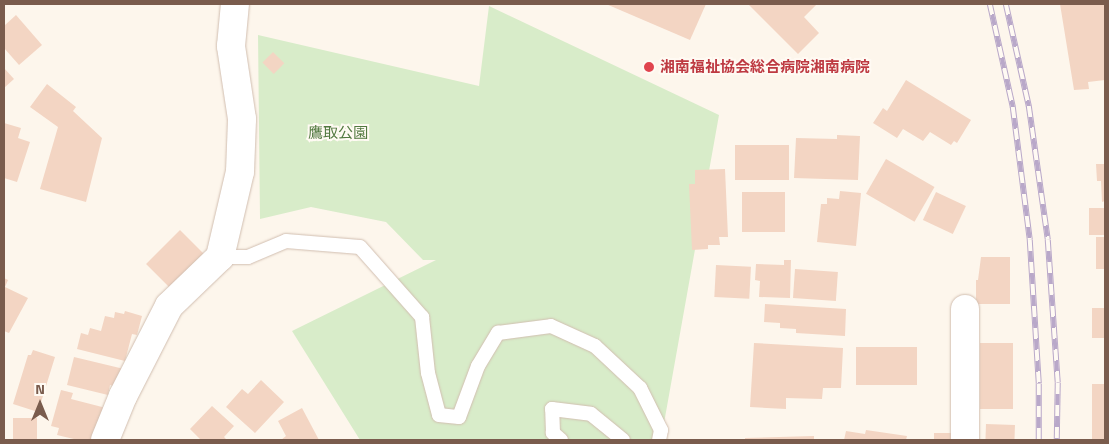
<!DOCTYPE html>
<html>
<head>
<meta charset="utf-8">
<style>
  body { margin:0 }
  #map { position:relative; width:1109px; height:444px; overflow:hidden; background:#fdf6ec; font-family:"Titillium Web","Noto Sans JP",sans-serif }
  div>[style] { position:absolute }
  .green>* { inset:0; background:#d8ecc9 }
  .building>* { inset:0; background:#f3d5c3; transform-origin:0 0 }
  .roads { filter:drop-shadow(0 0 1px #d1beb0) drop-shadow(0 0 1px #d1beb0) }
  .service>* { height:14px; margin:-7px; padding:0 7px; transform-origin:7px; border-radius:7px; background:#fff }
  .minor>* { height:28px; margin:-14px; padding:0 14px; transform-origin:14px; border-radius:14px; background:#fff }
  .rail>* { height:5.5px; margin-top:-2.75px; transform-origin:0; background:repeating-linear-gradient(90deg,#fffaf3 0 11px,#b9a8c9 0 22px); box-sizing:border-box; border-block:1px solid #b9a8c9 }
  .dots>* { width:14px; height:14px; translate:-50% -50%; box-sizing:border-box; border:2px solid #fffaf3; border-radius:50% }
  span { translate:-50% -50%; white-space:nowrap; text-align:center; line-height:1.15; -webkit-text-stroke:4px #fffaf3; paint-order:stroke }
  .health-label { font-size:15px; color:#be3a42; font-weight:700 }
  .left { translate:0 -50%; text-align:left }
  .park-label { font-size:15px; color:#537a41 }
  .frame { position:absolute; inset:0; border:5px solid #7a5c4d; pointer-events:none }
  .north { position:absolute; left:15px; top:379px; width:50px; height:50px; -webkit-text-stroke:4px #fffaf3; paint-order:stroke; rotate:0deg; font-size:14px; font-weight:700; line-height:20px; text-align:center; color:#7a5c4d }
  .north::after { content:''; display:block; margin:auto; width:18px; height:22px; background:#7a5c4d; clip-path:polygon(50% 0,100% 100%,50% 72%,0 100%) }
</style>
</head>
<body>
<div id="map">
  <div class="green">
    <div style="clip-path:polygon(489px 6px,719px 115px,661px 440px,360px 440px,292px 331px,436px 260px,423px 260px,386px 222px,311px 207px,260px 219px,258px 35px,479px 86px)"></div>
  </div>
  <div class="building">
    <div style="clip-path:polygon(606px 4px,706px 4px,690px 40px)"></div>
    <div style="clip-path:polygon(748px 4px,817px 4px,804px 17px,819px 33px,798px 54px)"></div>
    <div style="clip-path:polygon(1060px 4px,1105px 4px,1105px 80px,1088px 82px,1089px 89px,1074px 90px)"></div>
    <div style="clip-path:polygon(16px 15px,42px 45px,19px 65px,4px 48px,4px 26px)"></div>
    <div style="left:273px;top:52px;width:16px;height:15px;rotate:45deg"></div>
    <div style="clip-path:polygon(4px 68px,14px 79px,4px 88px)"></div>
    <div style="clip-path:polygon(906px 80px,971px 120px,957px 143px,954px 141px,951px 145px,930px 132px,923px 141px,903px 129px,897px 138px,873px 123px,883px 108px,887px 111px)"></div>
    <div style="clip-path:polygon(47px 84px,76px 107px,73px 111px,102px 138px,86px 202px,40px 189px,58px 127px,30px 107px)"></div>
    <div style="clip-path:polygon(4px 123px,21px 128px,18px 138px,30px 142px,17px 182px,4px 178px)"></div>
    <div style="clip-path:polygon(837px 135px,860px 136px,858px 180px,794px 178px,796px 138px,837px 139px)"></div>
    <div style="left:735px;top:145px;width:54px;height:35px"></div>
    <div style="left:886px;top:159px;width:56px;height:40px;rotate:30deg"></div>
    <div style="clip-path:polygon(1096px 164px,1105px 164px,1105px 201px,1102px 202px,1101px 181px,1097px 181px)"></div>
    <div style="clip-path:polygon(725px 169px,728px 237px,719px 237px,720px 245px,708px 245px,708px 249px,692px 250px,689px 184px,695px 184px,695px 170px)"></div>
    <div style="clip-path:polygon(840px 191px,861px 193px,856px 246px,817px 242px,821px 204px,827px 204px,827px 198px,839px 199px)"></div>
    <div style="left:742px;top:192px;width:43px;height:40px"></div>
    <div style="left:936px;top:192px;width:33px;height:31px;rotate:25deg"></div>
    <div style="left:1089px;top:208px;width:16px;height:27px"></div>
    <div style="left:180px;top:230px;width:34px;height:48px;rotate:45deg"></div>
    <div style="left:1096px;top:237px;width:9px;height:32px"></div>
    <div style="clip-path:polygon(981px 257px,1010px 257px,1010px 304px,976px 304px,976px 280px,978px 280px)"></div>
    <div style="clip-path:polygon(784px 260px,791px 260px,790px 298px,759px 297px,760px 281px,755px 280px,756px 264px,784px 265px)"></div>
    <div style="left:716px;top:265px;width:35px;height:32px;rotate:3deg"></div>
    <div style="left:795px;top:269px;width:43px;height:29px;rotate:4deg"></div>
    <div style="clip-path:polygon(4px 278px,8px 280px,5px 287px,28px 298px,9px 333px,4px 331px)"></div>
    <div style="clip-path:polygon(765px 304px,846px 309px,845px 336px,796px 333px,796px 329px,780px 328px,780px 323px,764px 322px)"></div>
    <div style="left:1092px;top:308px;width:13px;height:30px"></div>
    <div style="clip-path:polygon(125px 311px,142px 316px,137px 335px,132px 334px,125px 361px,77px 349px,81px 333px,88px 335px,90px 328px,101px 331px,105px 316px,114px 318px,115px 312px,124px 314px)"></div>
    <div style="clip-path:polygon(754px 343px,843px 348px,841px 388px,823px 388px,822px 399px,786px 398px,786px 409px,750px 407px)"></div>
    <div style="left:980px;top:343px;width:33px;height:66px"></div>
    <div style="left:856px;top:347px;width:61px;height:38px"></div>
    <div style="clip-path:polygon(33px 350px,55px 357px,38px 412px,13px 404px,28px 355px,31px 355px)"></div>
    <div style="clip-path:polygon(74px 357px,124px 369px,120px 388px,110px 385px,108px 395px,67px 385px)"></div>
    <div style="clip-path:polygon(261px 380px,284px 402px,255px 433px,226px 407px,242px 389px,248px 394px)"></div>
    <div style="left:1092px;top:384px;width:13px;height:56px"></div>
    <div style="clip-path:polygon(61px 390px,73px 393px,71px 399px,106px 408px,97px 440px,78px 440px,57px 435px,59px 428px,51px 426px)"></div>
    <div style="clip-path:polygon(212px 406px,234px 426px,224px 437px,227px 440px,201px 440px,190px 429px)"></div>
    <div style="clip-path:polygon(302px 408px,319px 440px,281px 440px,286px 436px,278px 421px)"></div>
    <div style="left:13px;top:418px;width:24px;height:22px"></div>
    <div style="left:986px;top:424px;width:29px;height:16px;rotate:2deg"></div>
    <div style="clip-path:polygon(866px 430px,907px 436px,906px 440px,844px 440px,846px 431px,865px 434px)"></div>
    <div style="left:934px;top:433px;width:26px;height:7px"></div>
    <div style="clip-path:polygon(814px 436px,814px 440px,745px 440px,745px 438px)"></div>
  </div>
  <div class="roads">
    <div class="service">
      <div style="left:220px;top:257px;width:28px"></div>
      <div style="left:248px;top:257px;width:41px;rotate:-22.8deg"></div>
      <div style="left:286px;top:241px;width:74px;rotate:4.6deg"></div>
      <div style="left:360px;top:247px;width:94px;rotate:48.5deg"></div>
      <div style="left:422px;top:317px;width:56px;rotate:83.9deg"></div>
      <div style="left:428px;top:373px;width:43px;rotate:75.3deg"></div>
      <div style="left:439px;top:415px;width:20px;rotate:6deg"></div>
      <div style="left:459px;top:417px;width:54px;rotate:-69.6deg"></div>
      <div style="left:478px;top:366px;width:39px;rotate:-59deg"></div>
      <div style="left:498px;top:333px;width:53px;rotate:-7.5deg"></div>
      <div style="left:551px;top:326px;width:48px;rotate:24.4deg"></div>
      <div style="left:595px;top:346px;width:62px;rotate:43deg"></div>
      <div style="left:640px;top:388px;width:47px;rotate:63.4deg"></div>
      <div style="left:661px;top:430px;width:10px;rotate:101deg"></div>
      <div style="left:561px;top:440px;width:11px;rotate:-139deg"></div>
      <div style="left:553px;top:433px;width:24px;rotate:-92deg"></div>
      <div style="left:552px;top:409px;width:39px;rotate:7deg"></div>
      <div style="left:591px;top:414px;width:41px;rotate:39.1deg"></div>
    </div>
    <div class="minor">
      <div style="left:965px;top:309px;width:131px;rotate:90deg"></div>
      <div style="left:105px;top:440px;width:48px;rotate:-67.8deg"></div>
      <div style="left:123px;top:396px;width:101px;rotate:-62.9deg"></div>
      <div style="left:169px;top:306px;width:71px;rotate:-43.9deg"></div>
      <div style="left:220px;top:257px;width:87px;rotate:-76.8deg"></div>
      <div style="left:240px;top:172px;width:53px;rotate:-87.8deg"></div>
      <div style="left:242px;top:119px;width:74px;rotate:-98.6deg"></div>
      <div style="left:231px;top:46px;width:42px;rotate:-84.6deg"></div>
    </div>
  </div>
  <div class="rail">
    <div style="left:990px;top:4px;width:106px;rotate:77.4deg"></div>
    <div style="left:1013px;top:107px;width:134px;rotate:82.7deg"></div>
    <div style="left:1030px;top:240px;width:144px;rotate:86.4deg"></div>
    <div style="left:1039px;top:384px;width:56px;rotate:90deg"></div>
    <div style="left:1006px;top:4px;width:105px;rotate:77.3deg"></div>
    <div style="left:1029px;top:106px;width:135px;rotate:81.9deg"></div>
    <div style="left:1048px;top:240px;width:143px;rotate:86deg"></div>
    <div style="left:1058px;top:383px;width:57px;rotate:91deg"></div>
  </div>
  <div class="dots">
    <div style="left:649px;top:67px;background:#e0444e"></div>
  </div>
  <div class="health-label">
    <span class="left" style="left:660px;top:67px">湘南福祉協会総合病院湘南病院</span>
  </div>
  <div class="park-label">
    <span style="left:338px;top:133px">鷹取公園</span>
  </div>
  <div class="frame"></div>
  <div class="north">N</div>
</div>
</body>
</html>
